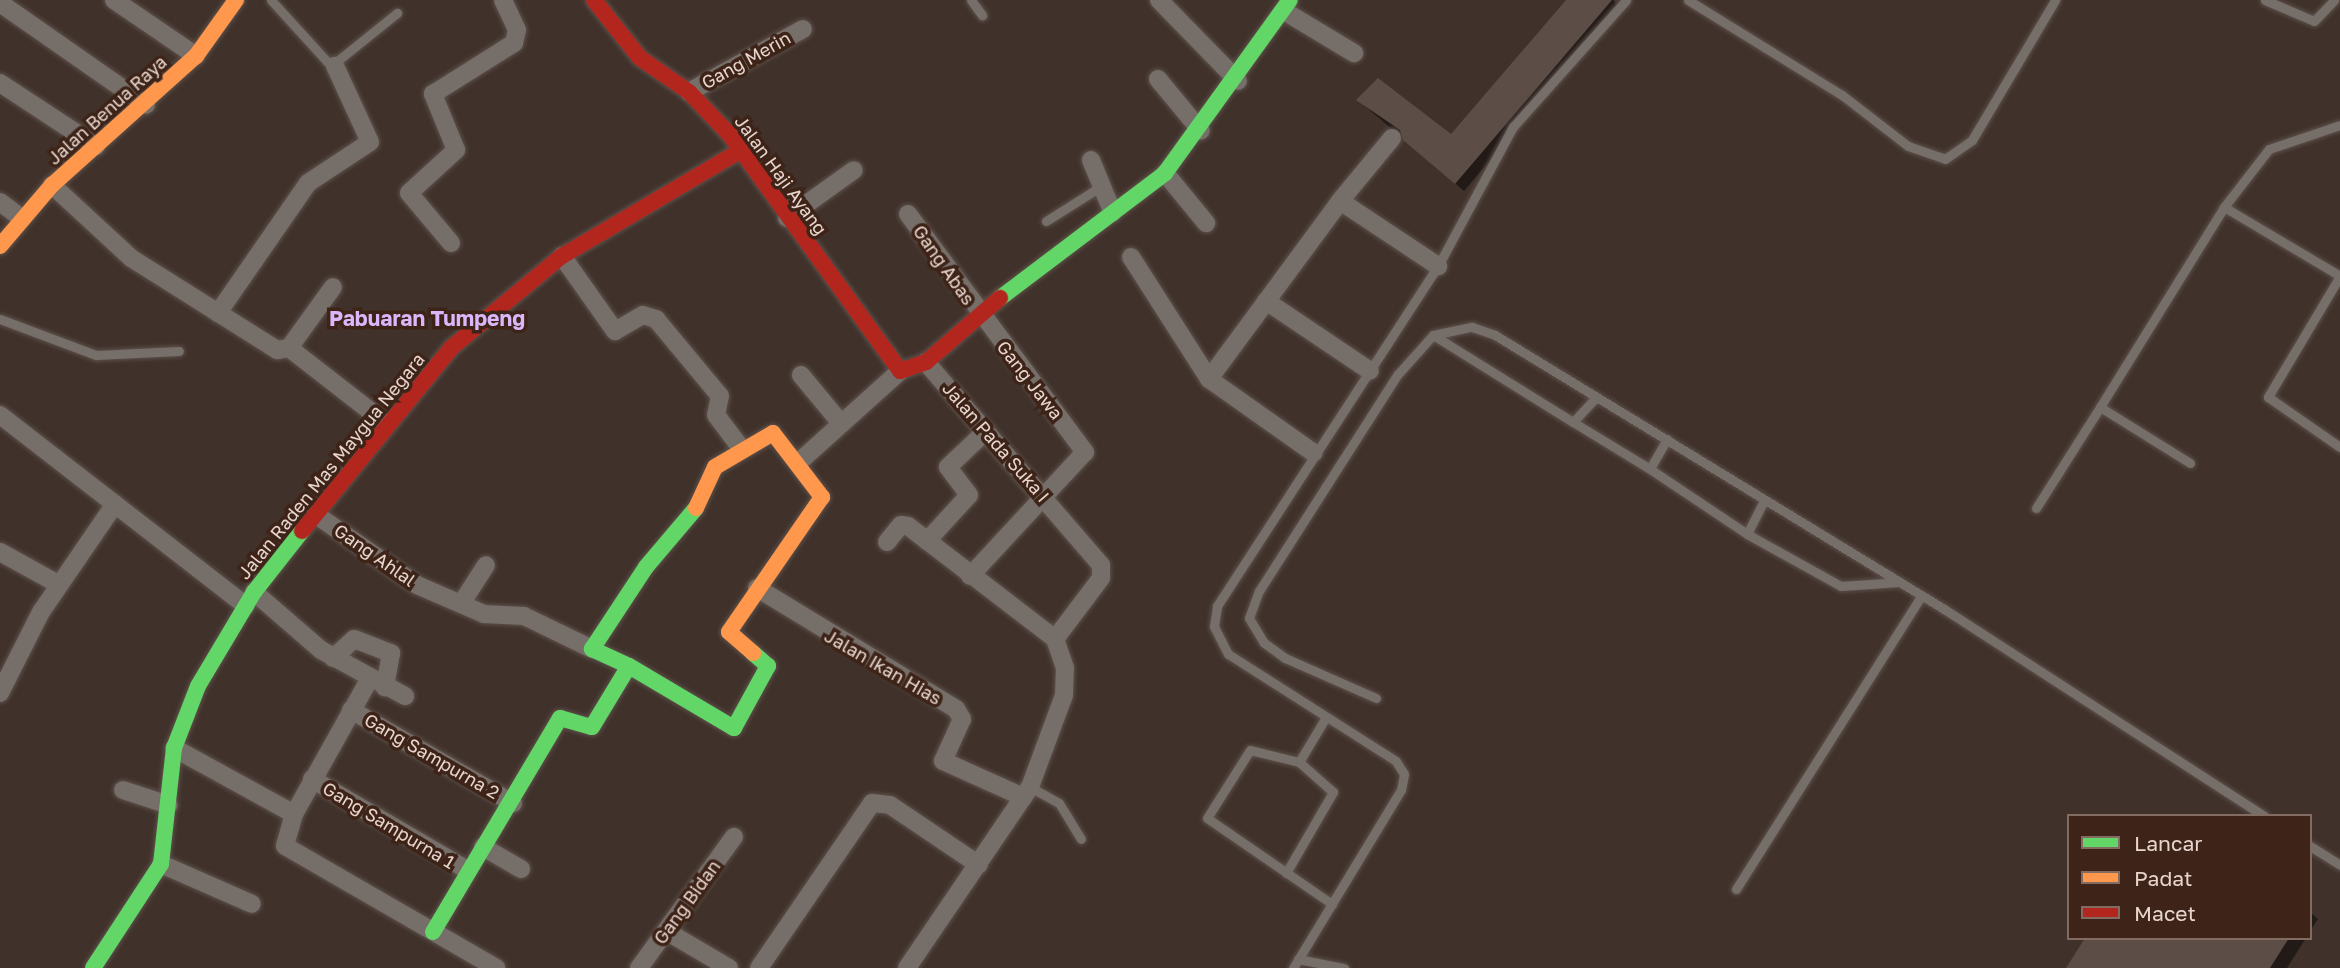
<!DOCTYPE html>
<html>
<head>
<meta charset="utf-8">
<style>
  body { margin:0 }
  #map { position:relative; width:2340px; height:968px; overflow:hidden; background:#40322b; font-family:"Golos Text",sans-serif }
  div>[style] { position:absolute }
  .shadow>* { inset:0; background:#0007 }
  .building>* { inset:0; background:#5c4e47 }
  .roads { filter:drop-shadow(0 0 2px #5d504a) drop-shadow(0 0 2px #5d504a) }
  .lane>* { height:9px; margin:-4.5px; padding:0 4.5px; transform-origin:4.5px; border-radius:4.5px; background:#766e69 }
  .street>* { height:18px; margin:-9px; padding:0 9px; transform-origin:9px; border-radius:9px; background:#766e69 }
  .fast>* { height:16px; margin:-8px; padding:0 8px; transform-origin:8px; border-radius:8px; background:#63d668 }
  .slow>* { height:16px; margin:-8px; padding:0 8px; transform-origin:8px; border-radius:8px; background:#ff974d }
  .jam>* { height:16px; margin:-8px; padding:0 8px; transform-origin:8px; border-radius:8px; background:#b3261e }
  span { translate:-50% -50%; white-space:nowrap; text-align:center; line-height:1.15; -webkit-text-stroke:7px #3e2418; paint-order:stroke }
  .street-label { font-size:18px; color:#e8d6ce }
  .quarter-label { font-size:21px; color:#dab7fa; font-weight:700 }
  .legend { position:absolute; left:2067px; top:814px; width:245px; height:126px; box-sizing:border-box; background:#3e2418; border:2px solid #826b61; margin:0; padding:9px 12px; list-style:none; font-size:21px; color:#e8d6ce }
  .legend li { display:flex; align-items:center; gap:14px; height:35px }
  .legend b { width:35px; border:2px solid #826b61 }
</style>
</head>
<body>
<div id="map">
  <div class="shadow">
    <div style="clip-path:polygon(1568px 0,1613px 0,1620px 7px,1464px 191px,1358px 100px,1451px 137px)"></div>
    <div style="clip-path:polygon(2310px 912px,2318px 919px,2310px 931px)"></div>
    <div style="clip-path:polygon(2087px 938px,2306px 938px,2287px 968px,2068px 968px)"></div>
  </div>
  <div class="building">
    <div style="clip-path:polygon(1566px 0,1612px 0,1455px 184px,1403px 140px,1400px 130px,1356px 100px,1378px 78px,1451px 134px)"></div>
    <div style="clip-path:polygon(2085px 938px,2289px 938px,2270px 968px,2066px 968px)"></div>
  </div>
  <div class="roads">
    <div class="lane">
      <div style="left:271px;top:0;width:89px;rotate:47.7deg"></div>
      <div style="left:331px;top:66px;width:85px;rotate:-38.8deg"></div>
      <div style="left:971px;top:0;width:19px;rotate:54deg"></div>
      <div style="left:1688px;top:0;width:181px;rotate:31.7deg"></div>
      <div style="left:1842px;top:95px;width:83px;rotate:37.7deg"></div>
      <div style="left:1908px;top:146px;width:39px;rotate:19deg"></div>
      <div style="left:1945px;top:159px;width:33px;rotate:-35deg"></div>
      <div style="left:1972px;top:140px;width:163px;rotate:-59.3deg"></div>
      <div style="left:2265px;top:0;width:53px;rotate:23.2deg"></div>
      <div style="left:2314px;top:21px;width:29px;rotate:-46deg"></div>
      <div style="left:2224px;top:207px;width:135px;rotate:30.7deg"></div>
      <div style="left:1046px;top:221px;width:64px;rotate:-32.2deg"></div>
      <div style="left:2340px;top:276px;width:141px;rotate:120.8deg"></div>
      <div style="left:2268px;top:397px;width:88px;rotate:34.8deg"></div>
      <div style="left:0;top:319px;width:103px;rotate:20.6deg"></div>
      <div style="left:96px;top:355px;width:83px;rotate:-2.8deg"></div>
      <div style="left:1433px;top:335px;width:165px;rotate:31.9deg"></div>
      <div style="left:1573px;top:422px;width:34px;rotate:-47deg"></div>
      <div style="left:1573px;top:422px;width:90px;rotate:31.4deg"></div>
      <div style="left:1667px;top:439px;width:34px;rotate:120deg"></div>
      <div style="left:1650px;top:469px;width:117px;rotate:33.8deg"></div>
      <div style="left:1747px;top:534px;width:107px;rotate:29deg"></div>
      <div style="left:1841px;top:586px;width:59px;rotate:-3.9deg"></div>
      <div style="left:2190px;top:463px;width:106px;rotate:-148.1deg"></div>
      <div style="left:2100px;top:407px;width:235px;rotate:-58.2deg"></div>
      <div style="left:2224px;top:207px;width:73px;rotate:-52.2deg"></div>
      <div style="left:2269px;top:149px;width:75px;rotate:-18.7deg"></div>
      <div style="left:2036px;top:508px;width:120px;rotate:-57.6deg"></div>
      <div style="left:1747px;top:534px;width:37px;rotate:-63deg"></div>
      <div style="left:1376px;top:698px;width:99px;rotate:-156.3deg"></div>
      <div style="left:1285px;top:658px;width:26px;rotate:-144deg"></div>
      <div style="left:1264px;top:643px;width:29px;rotate:-121deg"></div>
      <div style="left:1249px;top:618px;width:29px;rotate:-70deg"></div>
      <div style="left:1259px;top:591px;width:258px;rotate:-57.4deg"></div>
      <div style="left:1398px;top:374px;width:52px;rotate:-48.1deg"></div>
      <div style="left:1433px;top:335px;width:40px;rotate:-12deg"></div>
      <div style="left:1472px;top:327px;width:24px;rotate:19deg"></div>
      <div style="left:1495px;top:335px;width:526px;rotate:31.39deg"></div>
      <div style="left:1944px;top:609px;width:381px;rotate:32.9deg"></div>
      <div style="left:1326px;top:717px;width:52px;rotate:121deg"></div>
      <div style="left:1299px;top:762px;width:50px;rotate:-166.2deg"></div>
      <div style="left:1250px;top:750px;width:80px;rotate:122.3deg"></div>
      <div style="left:1207px;top:818px;width:152px;rotate:34.5deg"></div>
      <div style="left:1030px;top:787px;width:33px;rotate:29deg"></div>
      <div style="left:1059px;top:803px;width:42px;rotate:58.6deg"></div>
      <div style="left:2310px;top:846px;width:36px;rotate:32deg"></div>
      <div style="left:1286px;top:873px;width:94px;rotate:-59.9deg"></div>
      <div style="left:1333px;top:792px;width:45px;rotate:-138.6deg"></div>
      <div style="left:1736px;top:889px;width:347px;rotate:-57.7deg"></div>
      <div style="left:1298px;top:959px;width:47px;rotate:11.1deg"></div>
      <div style="left:1293px;top:968px;width:208px;rotate:-58.8deg"></div>
      <div style="left:1401px;top:790px;width:16px;rotate:-79deg"></div>
      <div style="left:1404px;top:774px;width:15px;rotate:-122deg"></div>
      <div style="left:1396px;top:761px;width:199px;rotate:-147.5deg"></div>
      <div style="left:1228px;top:654px;width:31px;rotate:-117deg"></div>
      <div style="left:1214px;top:626px;width:20px;rotate:-81deg"></div>
      <div style="left:1217px;top:606px;width:406px;rotate:-57deg"></div>
      <div style="left:1438px;top:266px;width:158px;rotate:-61.7deg"></div>
      <div style="left:1513px;top:127px;width:170px;rotate:-48.3deg"></div>
    </div>
    <div class="street">
      <div style="left:114px;top:0;width:99px;rotate:34.3deg"></div>
      <div style="left:1159px;top:0;width:113px;rotate:45.7deg"></div>
      <div style="left:0;top:3px;width:178px;rotate:34.9deg"></div>
      <div style="left:1284px;top:11px;width:82px;rotate:31deg"></div>
      <div style="left:1158px;top:79px;width:67px;rotate:50.4deg"></div>
      <div style="left:0;top:83px;width:115px;rotate:33.3deg"></div>
      <div style="left:689px;top:92px;width:130px;rotate:-28.9deg"></div>
      <div style="left:1392px;top:138px;width:82px;rotate:129.5deg"></div>
      <div style="left:1340px;top:201px;width:118px;rotate:33.6deg"></div>
      <div style="left:1091px;top:160px;width:57px;rotate:67.5deg"></div>
      <div style="left:1165px;top:173px;width:65px;rotate:50.6deg"></div>
      <div style="left:52px;top:185px;width:108px;rotate:42.7deg"></div>
      <div style="left:131px;top:258px;width:173px;rotate:32.2deg"></div>
      <div style="left:277px;top:350px;width:12px;rotate:-9deg"></div>
      <div style="left:289px;top:348px;width:75px;rotate:-54.2deg"></div>
      <div style="left:0;top:202px;width:26px;rotate:37deg"></div>
      <div style="left:908px;top:214px;width:297px;rotate:53.4deg"></div>
      <div style="left:1085px;top:452px;width:169px;rotate:132.8deg"></div>
      <div style="left:787px;top:218px;width:82px;rotate:-35.6deg"></div>
      <div style="left:451px;top:243px;width:65px;rotate:-130deg"></div>
      <div style="left:409px;top:193px;width:64px;rotate:-42.5deg"></div>
      <div style="left:456px;top:150px;width:61px;rotate:-112.3deg"></div>
      <div style="left:433px;top:94px;width:96px;rotate:-32.2deg"></div>
      <div style="left:514px;top:43px;width:13px;rotate:-77deg"></div>
      <div style="left:517px;top:30px;width:33px;rotate:-115deg"></div>
      <div style="left:562px;top:256px;width:92px;rotate:54.8deg"></div>
      <div style="left:615px;top:331px;width:32px;rotate:-30deg"></div>
      <div style="left:643px;top:315px;width:14px;rotate:17deg"></div>
      <div style="left:656px;top:319px;width:100px;rotate:50.3deg"></div>
      <div style="left:720px;top:396px;width:19px;rotate:102deg"></div>
      <div style="left:716px;top:415px;width:41px;rotate:52.9deg"></div>
      <div style="left:1131px;top:257px;width:145px;rotate:57.4deg"></div>
      <div style="left:1209px;top:379px;width:128px;rotate:35.2deg"></div>
      <div style="left:1266px;top:301px;width:125px;rotate:33.9deg"></div>
      <div style="left:218px;top:313px;width:158px;rotate:-55.3deg"></div>
      <div style="left:308px;top:183px;width:74px;rotate:-33.5deg"></div>
      <div style="left:370px;top:142px;width:84px;rotate:-114.7deg"></div>
      <div style="left:289px;top:348px;width:124px;rotate:37.8deg"></div>
      <div style="left:801px;top:375px;width:60px;rotate:50.4deg"></div>
      <div style="left:1209px;top:379px;width:221px;rotate:-53.6deg"></div>
      <div style="left:0;top:415px;width:311px;rotate:37.8deg"></div>
      <div style="left:799px;top:462px;width:136px;rotate:-42deg"></div>
      <div style="left:315px;top:514px;width:124px;rotate:34.8deg"></div>
      <div style="left:417px;top:585px;width:73px;rotate:23.4deg"></div>
      <div style="left:484px;top:614px;width:40px;rotate:2.9deg"></div>
      <div style="left:524px;top:616px;width:76px;rotate:25.9deg"></div>
      <div style="left:927px;top:541px;width:62px;rotate:-47.6deg"></div>
      <div style="left:969px;top:495px;width:35px;rotate:-127deg"></div>
      <div style="left:948px;top:467px;width:52px;rotate:-43.5deg"></div>
      <div style="left:887px;top:542px;width:22px;rotate:-51deg"></div>
      <div style="left:901px;top:525px;width:7px;rotate:8deg"></div>
      <div style="left:908px;top:526px;width:185px;rotate:37.5deg"></div>
      <div style="left:0;top:552px;width:66px;rotate:28.9deg"></div>
      <div style="left:757px;top:588px;width:233px;rotate:31.3deg"></div>
      <div style="left:956px;top:709px;width:12px;rotate:59deg"></div>
      <div style="left:962px;top:719px;width:46px;rotate:114.3deg"></div>
      <div style="left:943px;top:761px;width:88px;rotate:24.2deg"></div>
      <div style="left:254px;top:592px;width:89px;rotate:40.9deg"></div>
      <div style="left:321px;top:650px;width:96px;rotate:28.7deg"></div>
      <div style="left:461px;top:604px;width:46px;rotate:-57.3deg"></div>
      <div style="left:333px;top:658px;width:28px;rotate:-42deg"></div>
      <div style="left:354px;top:639px;width:40px;rotate:21deg"></div>
      <div style="left:391px;top:653px;width:35px;rotate:100deg"></div>
      <div style="left:369px;top:680px;width:154px;rotate:119.2deg"></div>
      <div style="left:294px;top:814px;width:33px;rotate:106deg"></div>
      <div style="left:285px;top:846px;width:244px;rotate:30deg"></div>
      <div style="left:0;top:693px;width:91px;rotate:-63.2deg"></div>
      <div style="left:41px;top:612px;width:131px;rotate:-55.6deg"></div>
      <div style="left:351px;top:710px;width:187px;rotate:29.9deg"></div>
      <div style="left:174px;top:748px;width:137px;rotate:28.8deg"></div>
      <div style="left:312px;top:779px;width:180px;rotate:30.4deg"></div>
      <div style="left:123px;top:790px;width:48px;rotate:18.1deg"></div>
      <div style="left:483px;top:847px;width:44px;rotate:30.1deg"></div>
      <div style="left:161px;top:864px;width:99px;rotate:23.7deg"></div>
      <div style="left:666px;top:931px;width:73px;rotate:30.4deg"></div>
      <div style="left:639px;top:968px;width:162px;rotate:-54.1deg"></div>
      <div style="left:759px;top:968px;width:200px;rotate:-55.6deg"></div>
      <div style="left:872px;top:803px;width:18px;rotate:6deg"></div>
      <div style="left:890px;top:805px;width:107px;rotate:34deg"></div>
      <div style="left:907px;top:968px;width:219px;rotate:-55.8deg"></div>
      <div style="left:1030px;top:787px;width:98px;rotate:-69.7deg"></div>
      <div style="left:1064px;top:695px;width:27px;rotate:-88deg"></div>
      <div style="left:1065px;top:668px;width:31px;rotate:-109deg"></div>
      <div style="left:1055px;top:639px;width:76px;rotate:-53deg"></div>
      <div style="left:1101px;top:578px;width:13px;rotate:-90deg"></div>
      <div style="left:1101px;top:565px;width:268px;rotate:-130.8deg"></div>
    </div>
    <div class="fast">
      <div style="left:1000px;top:298px;width:207px;rotate:-37.1deg"></div>
      <div style="left:1165px;top:173px;width:213px;rotate:-54.2deg"></div>
      <div style="left:629px;top:666px;width:122px;rotate:30.6deg"></div>
      <div style="left:734px;top:728px;width:71px;rotate:-61.3deg"></div>
      <div style="left:768px;top:666px;width:20px;rotate:-139deg"></div>
      <div style="left:433px;top:932px;width:249px;rotate:-59.3deg"></div>
      <div style="left:560px;top:718px;width:33px;rotate:16deg"></div>
      <div style="left:592px;top:727px;width:71px;rotate:-58.8deg"></div>
      <div style="left:629px;top:666px;width:41px;rotate:-155.3deg"></div>
      <div style="left:592px;top:649px;width:98px;rotate:-56.6deg"></div>
      <div style="left:646px;top:567px;width:77px;rotate:-49.7deg"></div>
      <div style="left:93px;top:968px;width:124px;rotate:-56.8deg"></div>
      <div style="left:161px;top:864px;width:117px;rotate:-83.6deg"></div>
      <div style="left:174px;top:748px;width:66px;rotate:-68.8deg"></div>
      <div style="left:198px;top:686px;width:109px;rotate:-59.2deg"></div>
      <div style="left:254px;top:592px;width:78px;rotate:-51.8deg"></div>
    </div>
    <div class="slow">
      <div style="left:0;top:246px;width:80px;rotate:-49.6deg"></div>
      <div style="left:52px;top:185px;width:193px;rotate:-41.9deg"></div>
      <div style="left:196px;top:56px;width:69px;rotate:-54.5deg"></div>
      <div style="left:696px;top:508px;width:45px;rotate:-65.1deg"></div>
      <div style="left:715px;top:467px;width:67px;rotate:-30.4deg"></div>
      <div style="left:773px;top:433px;width:81px;rotate:52.6deg"></div>
      <div style="left:822px;top:497px;width:164px;rotate:124.6deg"></div>
      <div style="left:729px;top:632px;width:32px;rotate:41deg"></div>
    </div>
    <div class="jam">
      <div style="left:594px;top:0;width:74px;rotate:51.6deg"></div>
      <div style="left:640px;top:58px;width:60px;rotate:34.8deg"></div>
      <div style="left:689px;top:92px;width:59px;rotate:46.4deg"></div>
      <div style="left:730px;top:135px;width:291px;rotate:54.2deg"></div>
      <div style="left:900px;top:371px;width:28px;rotate:-19deg"></div>
      <div style="left:926px;top:362px;width:98px;rotate:-40.9deg"></div>
      <div style="left:302px;top:531px;width:236px;rotate:-50.8deg"></div>
      <div style="left:451px;top:348px;width:144px;rotate:-39.7deg"></div>
      <div style="left:562px;top:256px;width:208px;rotate:-30.6deg"></div>
    </div>
  </div>
  <div class="street-label">
    <span style="left:746px;top:60px;rotate:-29deg">Gang Merin</span>
    <span style="left:107px;top:110px;rotate:-42deg">Jalan Benua Raya</span>
    <span style="left:781px;top:175px;rotate:54deg">Jalan Haji Ayang</span>
    <span style="left:944px;top:265px;rotate:55deg">Gang Abas</span>
    <span style="left:1030px;top:380px;rotate:52deg">Gang Jawa</span>
    <span style="left:996px;top:442px;rotate:49deg">Jalan Pada Suka I</span>
    <span style="left:331px;top:466px;rotate:-51deg">Jalan Raden Mas Maygua Negara</span>
    <span style="left:375px;top:555px;rotate:35deg">Gang Ahlal</span>
    <span style="left:883px;top:667px;rotate:30deg">Jalan Ikan Hias</span>
    <span style="left:432px;top:756px;rotate:30deg">Gang Sampurna 2</span>
    <span style="left:389px;top:825px;rotate:31deg">Gang Sampurna 1</span>
    <span style="left:687px;top:902px;rotate:-54deg">Gang Bidan</span>
  </div>
  <div class="quarter-label">
    <span style="left:427px;top:318px">Pabuaran Tumpeng</span>
  </div>
  <ul class="legend">
  <li><b style="height:9px;background:#63d668"></b>Lancar</li>
  <li><b style="height:9px;background:#ff974d"></b>Padat</li>
  <li><b style="height:9px;background:#b3261e"></b>Macet</li>
  </ul>
</div>
</body>
</html>
